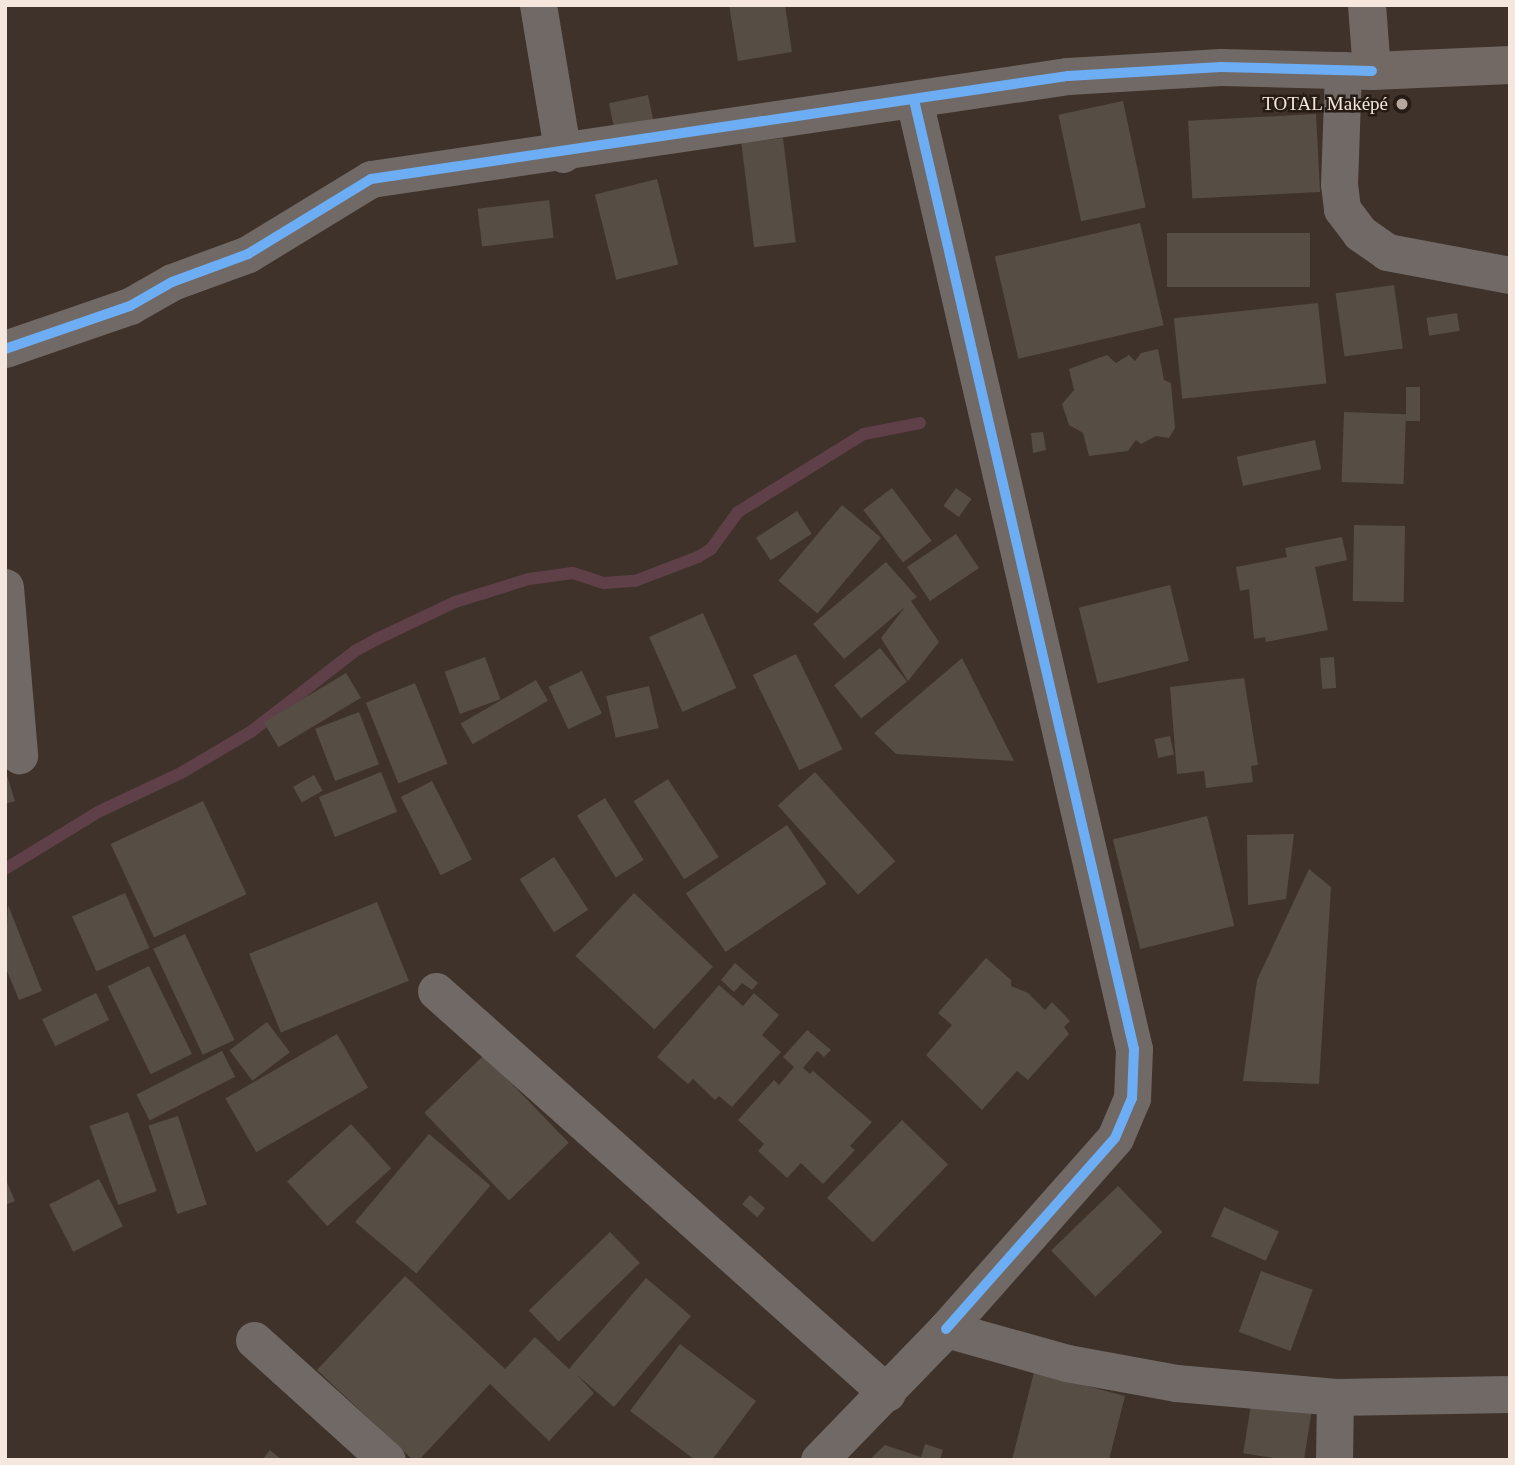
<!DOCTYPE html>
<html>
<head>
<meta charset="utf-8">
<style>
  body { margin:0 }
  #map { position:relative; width:1515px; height:1465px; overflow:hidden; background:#3f322a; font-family:Georgia,serif }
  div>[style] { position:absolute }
  .stream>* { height:12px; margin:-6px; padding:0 6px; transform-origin:6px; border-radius:6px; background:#5f4048 }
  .building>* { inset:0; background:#564d45; transform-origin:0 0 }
  .street>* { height:37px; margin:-18.5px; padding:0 18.5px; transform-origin:18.5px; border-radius:18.5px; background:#716966 }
  .primary>* { height:38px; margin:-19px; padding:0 19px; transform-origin:19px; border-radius:19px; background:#726864 }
  .cycleway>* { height:10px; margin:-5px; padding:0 5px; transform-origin:5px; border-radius:5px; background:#6dadf4 }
  .dots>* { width:19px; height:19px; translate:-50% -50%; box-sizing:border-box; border:4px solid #261c15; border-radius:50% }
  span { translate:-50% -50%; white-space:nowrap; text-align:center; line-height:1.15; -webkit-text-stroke:5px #261c15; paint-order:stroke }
  .poi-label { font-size:19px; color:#f6e7de }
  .right { translate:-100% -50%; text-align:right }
  .frame { position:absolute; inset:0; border:7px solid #f6e7de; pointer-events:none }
</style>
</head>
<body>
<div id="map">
  <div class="stream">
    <div style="left:5px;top:869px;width:109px;rotate:-31.5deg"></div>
    <div style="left:98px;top:812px;width:92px;rotate:-25.2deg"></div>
    <div style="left:181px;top:773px;width:82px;rotate:-30.6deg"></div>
    <div style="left:252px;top:731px;width:130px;rotate:-37.8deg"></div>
    <div style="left:355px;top:651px;width:25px;rotate:-29deg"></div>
    <div style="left:377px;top:639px;width:86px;rotate:-25.4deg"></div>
    <div style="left:455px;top:602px;width:77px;rotate:-17.3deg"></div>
    <div style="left:529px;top:579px;width:44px;rotate:-7.8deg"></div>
    <div style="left:573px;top:573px;width:33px;rotate:18deg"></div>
    <div style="left:604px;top:583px;width:31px;rotate:-4deg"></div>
    <div style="left:635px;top:581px;width:67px;rotate:-20.9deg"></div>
    <div style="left:698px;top:557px;width:15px;rotate:-32deg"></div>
    <div style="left:711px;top:549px;width:46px;rotate:-53.9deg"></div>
    <div style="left:738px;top:512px;width:148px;rotate:-31.8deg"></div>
    <div style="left:864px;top:434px;width:57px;rotate:-11.1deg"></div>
  </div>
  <div class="building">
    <div style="clip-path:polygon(729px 5px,785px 5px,792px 52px,738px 61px)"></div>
    <div style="left:648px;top:95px;width:25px;height:40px;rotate:78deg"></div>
    <div style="left:1123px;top:101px;width:109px;height:66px;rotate:78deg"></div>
    <div style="left:1316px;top:114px;width:78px;height:128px;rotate:87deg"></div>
    <div style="left:783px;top:138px;width:105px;height:42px;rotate:83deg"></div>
    <div style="left:657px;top:179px;width:88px;height:64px;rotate:76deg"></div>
    <div style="left:549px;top:200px;width:38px;height:72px;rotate:83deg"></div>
    <div style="left:1140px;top:223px;width:105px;height:149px;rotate:77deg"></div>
    <div style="left:1167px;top:233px;width:143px;height:54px"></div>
    <div style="left:1394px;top:285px;width:64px;height:59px;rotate:82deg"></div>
    <div style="left:1318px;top:303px;width:81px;height:145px;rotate:84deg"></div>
    <div style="left:1457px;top:313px;width:18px;height:31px;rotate:81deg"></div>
    <div style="clip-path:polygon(1158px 349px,1164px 380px,1171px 383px,1175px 428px,1169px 438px,1156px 436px,1141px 444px,1136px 440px,1128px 451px,1089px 456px,1083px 433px,1069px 425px,1062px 404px,1074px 390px,1069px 369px,1107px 355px,1116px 363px,1129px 355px,1135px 361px,1141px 353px)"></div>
    <div style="left:1406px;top:387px;width:14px;height:34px"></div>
    <div style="left:1344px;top:412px;width:62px;height:70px;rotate:2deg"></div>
    <div style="clip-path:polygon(1043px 432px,1046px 450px,1033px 453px,1031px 433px)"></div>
    <div style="left:1315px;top:440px;width:30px;height:80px;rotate:78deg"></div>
    <div style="left:892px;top:488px;width:66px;height:36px;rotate:53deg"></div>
    <div style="left:956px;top:488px;width:19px;height:22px;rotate:35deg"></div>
    <div style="left:842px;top:505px;width:51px;height:99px;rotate:40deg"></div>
    <div style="left:797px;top:511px;width:27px;height:49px;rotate:57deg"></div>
    <div style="left:1354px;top:525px;width:51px;height:76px;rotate:1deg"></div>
    <div style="left:956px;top:534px;width:41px;height:59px;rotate:56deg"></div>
    <div style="clip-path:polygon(1342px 537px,1347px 560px,1315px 567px,1328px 630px,1266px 642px,1265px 637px,1254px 639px,1249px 589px,1240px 591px,1236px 567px,1287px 557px,1285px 548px)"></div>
    <div style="clip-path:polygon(886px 562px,917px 597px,911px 601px,939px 642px,908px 681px,881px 638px,905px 607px,844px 659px,813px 624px)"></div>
    <div style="left:1170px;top:585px;width:78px;height:94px;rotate:76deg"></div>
    <div style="left:703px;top:613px;width:82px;height:59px;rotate:66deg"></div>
    <div style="left:880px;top:648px;width:43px;height:59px;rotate:51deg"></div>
    <div style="left:796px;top:654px;width:106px;height:48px;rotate:64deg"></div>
    <div style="left:485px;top:657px;width:45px;height:43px;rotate:70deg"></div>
    <div style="left:1334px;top:657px;width:31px;height:14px;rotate:86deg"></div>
    <div style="clip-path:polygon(962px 658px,1014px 761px,896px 754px,874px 733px)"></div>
    <div style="left:582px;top:671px;width:47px;height:37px;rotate:65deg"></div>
    <div style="left:346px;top:673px;width:29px;height:96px;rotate:59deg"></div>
    <div style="clip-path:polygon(1244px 678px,1258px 765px,1251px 766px,1253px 782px,1206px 788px,1204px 771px,1177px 774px,1170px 687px)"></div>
    <div style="left:536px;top:680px;width:24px;height:87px;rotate:60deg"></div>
    <div style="left:415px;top:683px;width:87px;height:53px;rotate:68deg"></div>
    <div style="left:649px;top:686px;width:43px;height:44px;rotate:77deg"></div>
    <div style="left:359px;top:712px;width:56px;height:47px;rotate:69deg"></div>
    <div style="left:1170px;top:736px;width:19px;height:16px;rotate:78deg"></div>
    <div style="clip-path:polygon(5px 769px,15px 801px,5px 804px)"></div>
    <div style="left:381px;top:772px;width:43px;height:67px;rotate:68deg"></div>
    <div style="left:815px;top:772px;width:120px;height:50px;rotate:48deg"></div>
    <div style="left:314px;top:775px;width:18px;height:24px;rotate:61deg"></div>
    <div style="left:668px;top:779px;width:93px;height:41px;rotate:57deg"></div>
    <div style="left:432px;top:781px;width:88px;height:35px;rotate:63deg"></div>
    <div style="left:605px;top:798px;width:73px;height:33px;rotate:58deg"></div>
    <div style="left:203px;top:801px;width:103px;height:102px;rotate:65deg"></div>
    <div style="left:1207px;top:816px;width:113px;height:97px;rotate:76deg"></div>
    <div style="left:787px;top:825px;width:71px;height:122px;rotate:56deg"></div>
    <div style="clip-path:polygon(1294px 834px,1286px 899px,1248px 905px,1247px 835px)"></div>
    <div style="left:554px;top:857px;width:63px;height:41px;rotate:57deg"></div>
    <div style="clip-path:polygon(1309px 869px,1331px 887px,1319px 1084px,1243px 1081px,1257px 980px)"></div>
    <div style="left:125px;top:893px;width:60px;height:58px;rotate:66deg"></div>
    <div style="left:634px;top:893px;width:108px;height:86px;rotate:43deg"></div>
    <div style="left:377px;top:902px;width:85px;height:138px;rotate:68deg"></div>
    <div style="clip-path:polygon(8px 905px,42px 991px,19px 1000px,5px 966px)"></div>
    <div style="left:185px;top:934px;width:117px;height:35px;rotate:65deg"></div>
    <div style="clip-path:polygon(986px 958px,1011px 980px,1011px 986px,1028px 993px,1045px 1010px,1052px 1002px,1070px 1021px,1064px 1027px,1069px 1034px,1028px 1080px,1017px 1071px,982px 1110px,926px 1055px,952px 1025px,938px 1013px)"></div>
    <div style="clip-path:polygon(735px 963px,758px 983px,752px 990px,742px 983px,734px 992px,721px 980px)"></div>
    <div style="left:149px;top:966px;width:98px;height:46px;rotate:64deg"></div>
    <div style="clip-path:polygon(719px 985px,743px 1006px,754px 993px,779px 1015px,762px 1035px,781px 1052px,732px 1107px,719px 1096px,715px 1100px,693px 1079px,688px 1084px,657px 1057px)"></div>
    <div style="left:96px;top:993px;width:30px;height:60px;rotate:64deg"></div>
    <div style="left:267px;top:1022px;width:38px;height:47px;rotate:53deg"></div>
    <div style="clip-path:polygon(807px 1030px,831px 1050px,824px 1057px,817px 1051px,803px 1068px,810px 1074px,813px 1071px,872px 1122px,850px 1146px,855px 1150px,823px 1184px,801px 1163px,787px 1178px,758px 1151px,764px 1144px,738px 1120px,774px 1080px,779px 1085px,794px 1067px,783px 1057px)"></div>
    <div style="left:337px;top:1034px;width:62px;height:129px;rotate:60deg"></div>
    <div style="left:222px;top:1051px;width:29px;height:96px;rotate:63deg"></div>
    <div style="left:484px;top:1055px;width:122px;height:83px;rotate:46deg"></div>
    <div style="left:128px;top:1112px;width:84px;height:41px;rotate:70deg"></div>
    <div style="left:178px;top:1116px;width:93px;height:31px;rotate:72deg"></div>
    <div style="left:902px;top:1120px;width:64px;height:108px;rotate:44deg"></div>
    <div style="left:351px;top:1124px;width:60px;height:86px;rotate:48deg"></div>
    <div style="left:429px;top:1134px;width:80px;height:115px;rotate:40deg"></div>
    <div style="clip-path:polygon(5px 1178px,15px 1201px,5px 1205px)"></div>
    <div style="left:99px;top:1179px;width:53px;height:56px;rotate:63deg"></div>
    <div style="left:1118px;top:1186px;width:64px;height:93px;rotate:46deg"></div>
    <div style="left:750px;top:1195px;width:20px;height:12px;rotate:41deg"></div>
    <div style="left:1224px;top:1207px;width:60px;height:32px;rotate:24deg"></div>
    <div style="left:610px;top:1232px;width:43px;height:113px;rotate:46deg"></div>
    <div style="left:1261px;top:1271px;width:55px;height:65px;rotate:20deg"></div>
    <div style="clip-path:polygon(405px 1276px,505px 1369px,535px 1337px,569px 1369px,646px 1278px,691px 1316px,614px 1407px,577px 1375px,594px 1393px,549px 1441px,490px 1384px,419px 1460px,413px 1460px,317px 1370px)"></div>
    <div style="clip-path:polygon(680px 1344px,756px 1401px,712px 1460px,695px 1460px,630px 1411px)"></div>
    <div style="clip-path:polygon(1034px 1372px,1125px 1396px,1109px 1460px,1012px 1460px)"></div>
    <div style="left:1252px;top:1398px;width:61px;height:56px;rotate:9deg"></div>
    <div style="clip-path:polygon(925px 1444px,943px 1450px,940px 1460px,869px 1460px,885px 1445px,921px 1457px)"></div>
    <div style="clip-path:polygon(270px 1450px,282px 1460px,262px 1460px)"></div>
  </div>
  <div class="street">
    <div style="left:538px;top:5px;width:151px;rotate:80.5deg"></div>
    <div style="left:1343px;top:70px;width:114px;rotate:92deg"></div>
    <div style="left:1339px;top:184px;width:25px;rotate:83deg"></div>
    <div style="left:1342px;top:209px;width:30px;rotate:53deg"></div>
    <div style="left:1360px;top:233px;width:33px;rotate:35deg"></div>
    <div style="left:1387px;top:252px;width:125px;rotate:10.6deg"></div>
    <div style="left:914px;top:100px;width:974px;rotate:76.95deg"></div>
    <div style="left:1134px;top:1049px;width:49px;rotate:92.3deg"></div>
    <div style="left:1132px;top:1098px;width:43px;rotate:113deg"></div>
    <div style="left:1115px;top:1138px;width:255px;rotate:131.5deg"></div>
    <div style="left:5px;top:349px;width:132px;rotate:-19deg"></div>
    <div style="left:130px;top:306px;width:48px;rotate:-29.7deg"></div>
    <div style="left:172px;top:282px;width:81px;rotate:-20.2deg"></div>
    <div style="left:248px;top:254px;width:144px;rotate:-31.4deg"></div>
    <div style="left:371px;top:179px;width:705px;rotate:-8.41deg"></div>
    <div style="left:1068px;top:76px;width:153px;rotate:-3.4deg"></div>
    <div style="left:1221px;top:67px;width:151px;rotate:1.5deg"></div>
    <div style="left:5px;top:587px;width:169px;rotate:85.2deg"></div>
    <div style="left:436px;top:991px;width:604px;rotate:41.71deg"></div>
    <div style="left:254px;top:1340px;width:179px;rotate:42.1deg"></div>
    <div style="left:819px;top:1460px;width:182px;rotate:-45.9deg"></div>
    <div style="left:946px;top:1329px;width:126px;rotate:15.7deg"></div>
    <div style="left:1067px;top:1363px;width:111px;rotate:10.4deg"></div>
    <div style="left:1176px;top:1383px;width:160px;rotate:5deg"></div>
    <div style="left:1335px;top:1397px;width:175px;rotate:-1deg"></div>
    <div style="left:1334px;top:1460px;width:63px;rotate:-89.1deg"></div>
  </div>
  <div class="primary">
    <div style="left:1367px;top:5px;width:66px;rotate:85.7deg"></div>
    <div style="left:1372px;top:71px;width:138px;rotate:-2.5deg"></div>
  </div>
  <div class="cycleway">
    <div style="left:914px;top:100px;width:974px;rotate:76.95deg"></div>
    <div style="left:1134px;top:1049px;width:49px;rotate:92.3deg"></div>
    <div style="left:1132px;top:1098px;width:43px;rotate:113deg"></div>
    <div style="left:1115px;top:1138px;width:255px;rotate:131.5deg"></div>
    <div style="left:5px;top:349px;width:132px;rotate:-19deg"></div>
    <div style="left:130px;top:306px;width:48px;rotate:-29.7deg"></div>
    <div style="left:172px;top:282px;width:81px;rotate:-20.2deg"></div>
    <div style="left:248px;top:254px;width:144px;rotate:-31.4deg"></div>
    <div style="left:371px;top:179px;width:705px;rotate:-8.41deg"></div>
    <div style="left:1068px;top:76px;width:153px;rotate:-3.4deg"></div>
    <div style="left:1221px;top:67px;width:151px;rotate:1.5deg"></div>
  </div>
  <div class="dots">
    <div style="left:1402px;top:104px;background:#b6a89f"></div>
  </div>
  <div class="poi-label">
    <span class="right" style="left:1388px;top:104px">TOTAL Maképé</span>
  </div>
  <div class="frame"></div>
</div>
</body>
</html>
